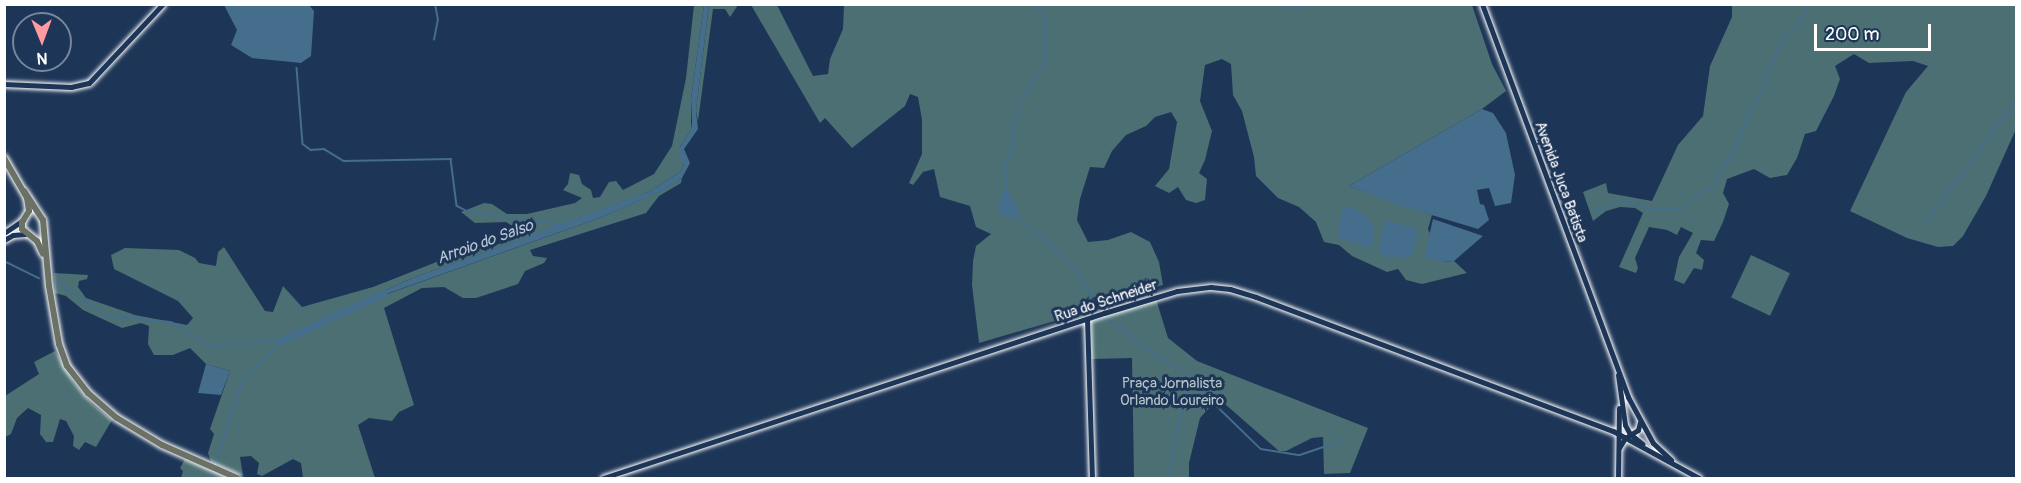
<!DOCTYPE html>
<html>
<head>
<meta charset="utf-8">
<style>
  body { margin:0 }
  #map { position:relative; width:2021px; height:483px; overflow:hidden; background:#1d3557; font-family:Pangolin,sans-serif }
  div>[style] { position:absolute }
  .green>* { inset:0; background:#4b6f72; transform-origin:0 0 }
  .water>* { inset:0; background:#456d8c }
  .stream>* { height:1.5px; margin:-0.75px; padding:0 0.75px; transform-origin:0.75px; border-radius:0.75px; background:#456d8c }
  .river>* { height:7px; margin:-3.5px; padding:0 3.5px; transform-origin:3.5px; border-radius:3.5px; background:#456d8c }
  .roads { filter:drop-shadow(0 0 2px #fff) drop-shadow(0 0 2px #fff) }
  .secondary>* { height:5px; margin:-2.5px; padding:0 2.5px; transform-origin:2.5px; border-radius:2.5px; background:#1d3557 }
  .primary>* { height:6px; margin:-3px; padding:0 3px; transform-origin:3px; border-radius:3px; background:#6b7165 }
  span { translate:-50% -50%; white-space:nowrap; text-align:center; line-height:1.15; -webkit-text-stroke:6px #1d3557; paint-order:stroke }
  .street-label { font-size:15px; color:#fff }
  .park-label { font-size:15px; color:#b7c5c7 }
  .water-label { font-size:16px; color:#b5c5d1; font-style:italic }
  .frame { position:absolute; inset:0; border:6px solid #fff; pointer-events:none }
  .north { position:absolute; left:12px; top:12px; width:60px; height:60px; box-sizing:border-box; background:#1d3557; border:2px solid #77869a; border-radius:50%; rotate:179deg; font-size:16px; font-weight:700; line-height:24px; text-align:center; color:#fff }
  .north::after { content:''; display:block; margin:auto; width:21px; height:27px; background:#ff9aa2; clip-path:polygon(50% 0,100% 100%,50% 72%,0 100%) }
  .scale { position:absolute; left:1814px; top:24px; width:117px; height:27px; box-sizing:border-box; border:3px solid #fff; border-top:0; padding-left:8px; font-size:18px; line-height:21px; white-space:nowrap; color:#fff; -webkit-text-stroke:4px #1d3557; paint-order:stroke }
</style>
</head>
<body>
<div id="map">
  <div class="green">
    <div style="clip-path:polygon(694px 5px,704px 5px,691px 99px,691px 130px,680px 147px,684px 164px,681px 171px,649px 192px,611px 207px,413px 278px,377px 294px,379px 297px,602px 217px,665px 189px,682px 178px,681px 183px,659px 196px,646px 213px,530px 250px,533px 256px,547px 258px,544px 263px,525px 271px,518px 284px,476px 298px,463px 298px,444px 287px,422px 288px,384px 308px,414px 405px,399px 412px,392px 421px,369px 418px,358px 425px,375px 478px,303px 478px,301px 463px,293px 459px,262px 476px,257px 474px,259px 463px,251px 456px,240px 457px,243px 476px,211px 462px,208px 453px,214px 434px,210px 429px,230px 371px,206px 364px,190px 348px,173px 355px,154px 355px,148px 344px,149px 326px,141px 323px,122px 328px,83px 310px,66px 296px,55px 293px,54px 273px,88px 275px,87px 279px,79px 281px,78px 287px,86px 298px,135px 315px,187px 325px,193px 318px,178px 301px,114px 269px,111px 255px,125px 248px,179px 250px,195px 258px,199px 263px,216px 266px,218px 252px,224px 247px,265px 311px,273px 312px,283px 286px,302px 307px,373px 287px,467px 250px,496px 245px,517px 237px,517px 229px,506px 222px,475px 223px,461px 212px,484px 203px,492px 204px,507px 214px,527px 214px,575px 203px,582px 198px,563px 190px,568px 184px,570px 173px,579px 175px,582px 184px,591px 190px,593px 198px,600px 197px,609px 182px,616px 181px,623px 190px,654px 174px,672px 146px,686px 78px)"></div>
    <div style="clip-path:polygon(709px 5px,738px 5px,730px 17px,725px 9px,713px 9px,698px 121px,696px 110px)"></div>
    <div style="clip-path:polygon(751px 5px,777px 5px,813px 76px,828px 74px,830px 59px,843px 29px,844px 5px,1472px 5px,1492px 64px,1506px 91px,1482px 109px,1349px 186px,1432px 215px,1428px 229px,1442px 262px,1454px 261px,1467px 273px,1422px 284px,1406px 280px,1398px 269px,1387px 272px,1352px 256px,1339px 245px,1324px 242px,1316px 222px,1299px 207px,1278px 198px,1256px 176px,1254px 157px,1242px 111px,1233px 95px,1231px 64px,1222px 59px,1205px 65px,1200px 101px,1212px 131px,1205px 160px,1199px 173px,1207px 179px,1205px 200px,1196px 203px,1186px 200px,1178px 187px,1169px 193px,1155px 186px,1169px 169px,1177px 122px,1171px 112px,1155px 117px,1146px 126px,1126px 135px,1112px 151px,1104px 168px,1090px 167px,1080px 199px,1077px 220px,1088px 242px,1108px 240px,1131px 232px,1150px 242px,1159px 262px,1163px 285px,1115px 298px,1068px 317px,979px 343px,972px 285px,973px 261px,976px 246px,991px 234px,976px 227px,970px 206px,940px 197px,934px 169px,923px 172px,913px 185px,909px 183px,922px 154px,922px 120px,918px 97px,910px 94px,905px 106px,852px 148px,825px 118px,820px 123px)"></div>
    <div style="clip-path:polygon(1732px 5px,2016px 5px,2016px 129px,1986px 196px,1963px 236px,1953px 246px,1938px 247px,1907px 238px,1850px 211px,1906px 92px,1928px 66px,1913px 61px,1869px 63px,1854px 54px,1835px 66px,1840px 79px,1834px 96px,1816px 131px,1805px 134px,1797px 158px,1787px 175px,1770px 178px,1754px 169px,1727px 179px,1723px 193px,1729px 204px,1723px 222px,1714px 241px,1701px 240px,1696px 253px,1704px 260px,1702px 270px,1694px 268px,1684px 284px,1674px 280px,1679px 257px,1693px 233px,1681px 227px,1677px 235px,1667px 230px,1649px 227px,1635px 258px,1638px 268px,1636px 273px,1619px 267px,1643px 213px,1635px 208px,1620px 207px,1606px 211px,1593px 221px,1583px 192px,1606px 183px,1608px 193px,1652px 201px,1678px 145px,1703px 116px,1710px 66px,1732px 17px)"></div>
    <div style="left:1751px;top:255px;width:43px;height:47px;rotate:25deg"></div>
    <div style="clip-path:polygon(1156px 299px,1168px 338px,1197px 361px,1368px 428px,1350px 473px,1324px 474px,1323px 437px,1312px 438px,1286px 451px,1279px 451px,1218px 398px,1200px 418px,1189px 463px,1189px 478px,1134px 478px,1132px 358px,1092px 359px,1091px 319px)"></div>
    <div style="clip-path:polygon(55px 351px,73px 382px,92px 404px,112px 420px,96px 447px,85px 442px,79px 450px,73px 446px,74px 436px,66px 421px,60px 419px,53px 442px,46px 442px,40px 434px,41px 415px,28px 408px,17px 418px,11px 434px,5px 437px,5px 396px,39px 374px,34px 362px)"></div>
    <div style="clip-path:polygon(185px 459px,228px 478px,181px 478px,183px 471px,180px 468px)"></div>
  </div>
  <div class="water">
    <div style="clip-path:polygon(224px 5px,309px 5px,314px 11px,311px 56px,301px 63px,252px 58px,231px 45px,237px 30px)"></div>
    <div style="clip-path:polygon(704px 5px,709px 5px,696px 110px,698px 129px,684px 149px,690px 163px,682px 178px,666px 189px,602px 217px,378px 297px,377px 294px,413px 278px,649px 192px,681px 171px,684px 164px,680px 159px,680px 147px,691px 130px,692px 122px,691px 99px)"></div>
    <div style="clip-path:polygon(1482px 109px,1493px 113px,1506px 133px,1515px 175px,1511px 203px,1495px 206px,1489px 188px,1477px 190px,1480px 204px,1484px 205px,1489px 220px,1478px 229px,1405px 207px,1349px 186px)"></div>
    <div style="clip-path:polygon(1003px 189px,1009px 192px,1020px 214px,1014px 218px,1006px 217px,998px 210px)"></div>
    <div style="clip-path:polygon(1351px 207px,1370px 219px,1374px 229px,1373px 245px,1366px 247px,1338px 238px,1342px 209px)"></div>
    <div style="clip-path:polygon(1433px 219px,1483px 236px,1454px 261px,1442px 262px,1424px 257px)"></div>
    <div style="clip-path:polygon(1384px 221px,1415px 227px,1418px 231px,1412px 254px,1408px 258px,1387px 257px,1379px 252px)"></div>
    <div style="clip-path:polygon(206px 364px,230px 371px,221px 395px,198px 393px)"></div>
  </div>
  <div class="stream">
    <div style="left:434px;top:40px;width:20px;rotate:-79deg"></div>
    <div style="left:438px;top:20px;width:16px;rotate:-101deg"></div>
    <div style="left:297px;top:68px;width:76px;rotate:85.5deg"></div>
    <div style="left:303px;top:144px;width:10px;rotate:37deg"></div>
    <div style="left:311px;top:150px;width:13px;rotate:-4deg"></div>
    <div style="left:324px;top:149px;width:23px;rotate:31deg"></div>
    <div style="left:344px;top:161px;width:107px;rotate:-1.1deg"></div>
    <div style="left:451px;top:159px;width:47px;rotate:82.7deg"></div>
    <div style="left:457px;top:206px;width:11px;rotate:27deg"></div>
    <div style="left:467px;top:211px;width:95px;rotate:8.5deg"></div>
    <div style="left:1007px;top:190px;width:22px;rotate:-95deg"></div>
    <div style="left:1005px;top:168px;width:21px;rotate:-71deg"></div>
    <div style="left:1012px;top:148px;width:20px;rotate:-90deg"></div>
    <div style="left:1012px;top:128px;width:24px;rotate:-71deg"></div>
    <div style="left:1020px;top:105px;width:52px;rotate:-60deg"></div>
    <div style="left:1046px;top:60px;width:39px;rotate:-91deg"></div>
    <div style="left:1045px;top:21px;width:19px;rotate:-118deg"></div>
    <div style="left:1594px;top:213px;width:23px;rotate:-29deg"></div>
    <div style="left:1614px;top:202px;width:14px"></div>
    <div style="left:1628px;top:202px;width:21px;rotate:17deg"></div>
    <div style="left:1648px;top:208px;width:35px"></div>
    <div style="left:1683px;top:208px;width:21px;rotate:-45deg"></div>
    <div style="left:1698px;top:193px;width:19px;rotate:-25deg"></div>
    <div style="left:1715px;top:185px;width:17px;rotate:-69deg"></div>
    <div style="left:1721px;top:169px;width:17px;rotate:-50deg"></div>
    <div style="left:1732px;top:156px;width:48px;rotate:-67.8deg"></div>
    <div style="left:1750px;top:112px;width:22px;rotate:-58deg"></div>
    <div style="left:1762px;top:93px;width:27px;rotate:-73deg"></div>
    <div style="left:1770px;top:67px;width:27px;rotate:-66deg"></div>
    <div style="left:1781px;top:42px;width:38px;rotate:-49deg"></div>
    <div style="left:1806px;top:13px;width:9px;rotate:-90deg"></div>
    <div style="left:1017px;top:216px;width:71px;rotate:41.6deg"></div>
    <div style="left:1070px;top:263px;width:71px;rotate:55.9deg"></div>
    <div style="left:1110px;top:322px;width:22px;rotate:30deg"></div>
    <div style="left:1129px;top:333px;width:43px;rotate:39.3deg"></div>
    <div style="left:1162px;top:360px;width:17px;rotate:24deg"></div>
    <div style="left:1178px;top:367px;width:13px;rotate:51deg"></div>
    <div style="left:1186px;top:377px;width:12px;rotate:85deg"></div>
    <div style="left:1187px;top:389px;width:70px;rotate:102.4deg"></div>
    <div style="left:1172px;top:457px;width:21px;rotate:93deg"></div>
    <div style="left:1927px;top:221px;width:149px;rotate:-53.4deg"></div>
    <div style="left:4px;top:261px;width:39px;rotate:26deg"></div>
    <div style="left:56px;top:280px;width:62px;rotate:35.2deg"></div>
    <div style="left:107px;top:316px;width:64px;rotate:5.4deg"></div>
    <div style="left:171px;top:322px;width:48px;rotate:29.7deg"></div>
    <div style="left:213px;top:346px;width:69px;rotate:-5deg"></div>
    <div style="left:1188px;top:378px;width:102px;rotate:44.2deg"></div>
    <div style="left:1261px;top:449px;width:39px;rotate:9deg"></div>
    <div style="left:1300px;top:455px;width:46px;rotate:-18.8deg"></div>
    <div style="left:215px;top:465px;width:87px;rotate:-72deg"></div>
    <div style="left:242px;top:382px;width:58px;rotate:-46.4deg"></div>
    <div style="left:212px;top:478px;width:8px;rotate:-76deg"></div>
  </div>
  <div class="river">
    <div style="left:1286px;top:4px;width:17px"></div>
    <div style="left:282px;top:340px;width:112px;rotate:-24.7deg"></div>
  </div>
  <div class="roads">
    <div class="secondary">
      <div style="left:1482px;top:4px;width:419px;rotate:69.6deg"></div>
      <div style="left:1628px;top:397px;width:52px;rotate:61.5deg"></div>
      <div style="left:1653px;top:443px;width:25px;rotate:43deg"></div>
      <div style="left:4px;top:84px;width:67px;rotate:2.6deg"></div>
      <div style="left:71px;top:87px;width:18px;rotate:-13deg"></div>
      <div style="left:89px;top:83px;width:108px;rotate:-46.9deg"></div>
      <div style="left:4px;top:233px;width:23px;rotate:-34deg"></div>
      <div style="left:4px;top:240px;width:10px;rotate:-29deg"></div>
      <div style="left:13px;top:235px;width:12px;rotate:-5deg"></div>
      <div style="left:1087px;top:319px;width:159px;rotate:88.2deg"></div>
      <div style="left:1618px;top:375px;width:50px;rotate:82deg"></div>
      <div style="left:1625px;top:425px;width:10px;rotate:61deg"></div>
      <div style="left:1630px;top:434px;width:16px;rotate:38deg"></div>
      <div style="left:1619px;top:448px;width:12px;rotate:-59deg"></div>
      <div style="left:1625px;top:438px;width:15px;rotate:-32deg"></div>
      <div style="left:1638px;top:430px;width:8px;rotate:-76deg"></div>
      <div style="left:603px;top:478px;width:527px;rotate:-18.23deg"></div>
      <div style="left:1104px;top:313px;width:76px;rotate:-16.8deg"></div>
      <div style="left:1177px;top:291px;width:34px;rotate:-7deg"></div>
      <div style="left:1211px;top:287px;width:19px;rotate:6deg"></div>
      <div style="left:1230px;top:289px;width:27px;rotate:17deg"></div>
      <div style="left:1256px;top:297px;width:381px;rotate:20.6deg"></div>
      <div style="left:1613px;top:431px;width:98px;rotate:28.7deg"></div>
      <div style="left:1618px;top:478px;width:70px;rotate:-89.2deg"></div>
    </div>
    <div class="primary">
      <div style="left:4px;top:158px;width:46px;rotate:60.1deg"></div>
      <div style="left:27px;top:198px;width:13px;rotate:81deg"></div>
      <div style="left:29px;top:211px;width:13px;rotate:122deg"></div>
      <div style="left:22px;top:222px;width:7px;rotate:90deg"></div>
      <div style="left:22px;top:229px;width:19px;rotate:39deg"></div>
      <div style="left:37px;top:241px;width:14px;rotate:65deg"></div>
      <div style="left:24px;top:191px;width:35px;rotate:57deg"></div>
      <div style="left:43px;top:220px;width:66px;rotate:84.8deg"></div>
      <div style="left:49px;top:286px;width:59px;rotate:80.2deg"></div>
      <div style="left:59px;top:344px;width:23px;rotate:70deg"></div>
      <div style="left:67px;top:366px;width:34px;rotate:52deg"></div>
      <div style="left:88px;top:393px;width:38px;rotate:41deg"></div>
      <div style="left:117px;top:418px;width:52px;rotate:31deg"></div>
      <div style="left:162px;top:445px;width:82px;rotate:23.7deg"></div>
    </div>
  </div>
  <div class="street-label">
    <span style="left:1561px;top:182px;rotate:70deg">Avenida Juca Batista</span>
    <span style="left:1106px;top:301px;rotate:-18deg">Rua do Schneider</span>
  </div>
  <div class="park-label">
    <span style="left:1172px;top:392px">Praça Jornalista<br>Orlando Loureiro</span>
  </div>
  <div class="water-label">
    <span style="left:485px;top:242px;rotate:-20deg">Arroio do Salso</span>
  </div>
  <div class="frame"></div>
  <div class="north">N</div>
  <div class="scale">200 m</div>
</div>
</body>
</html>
